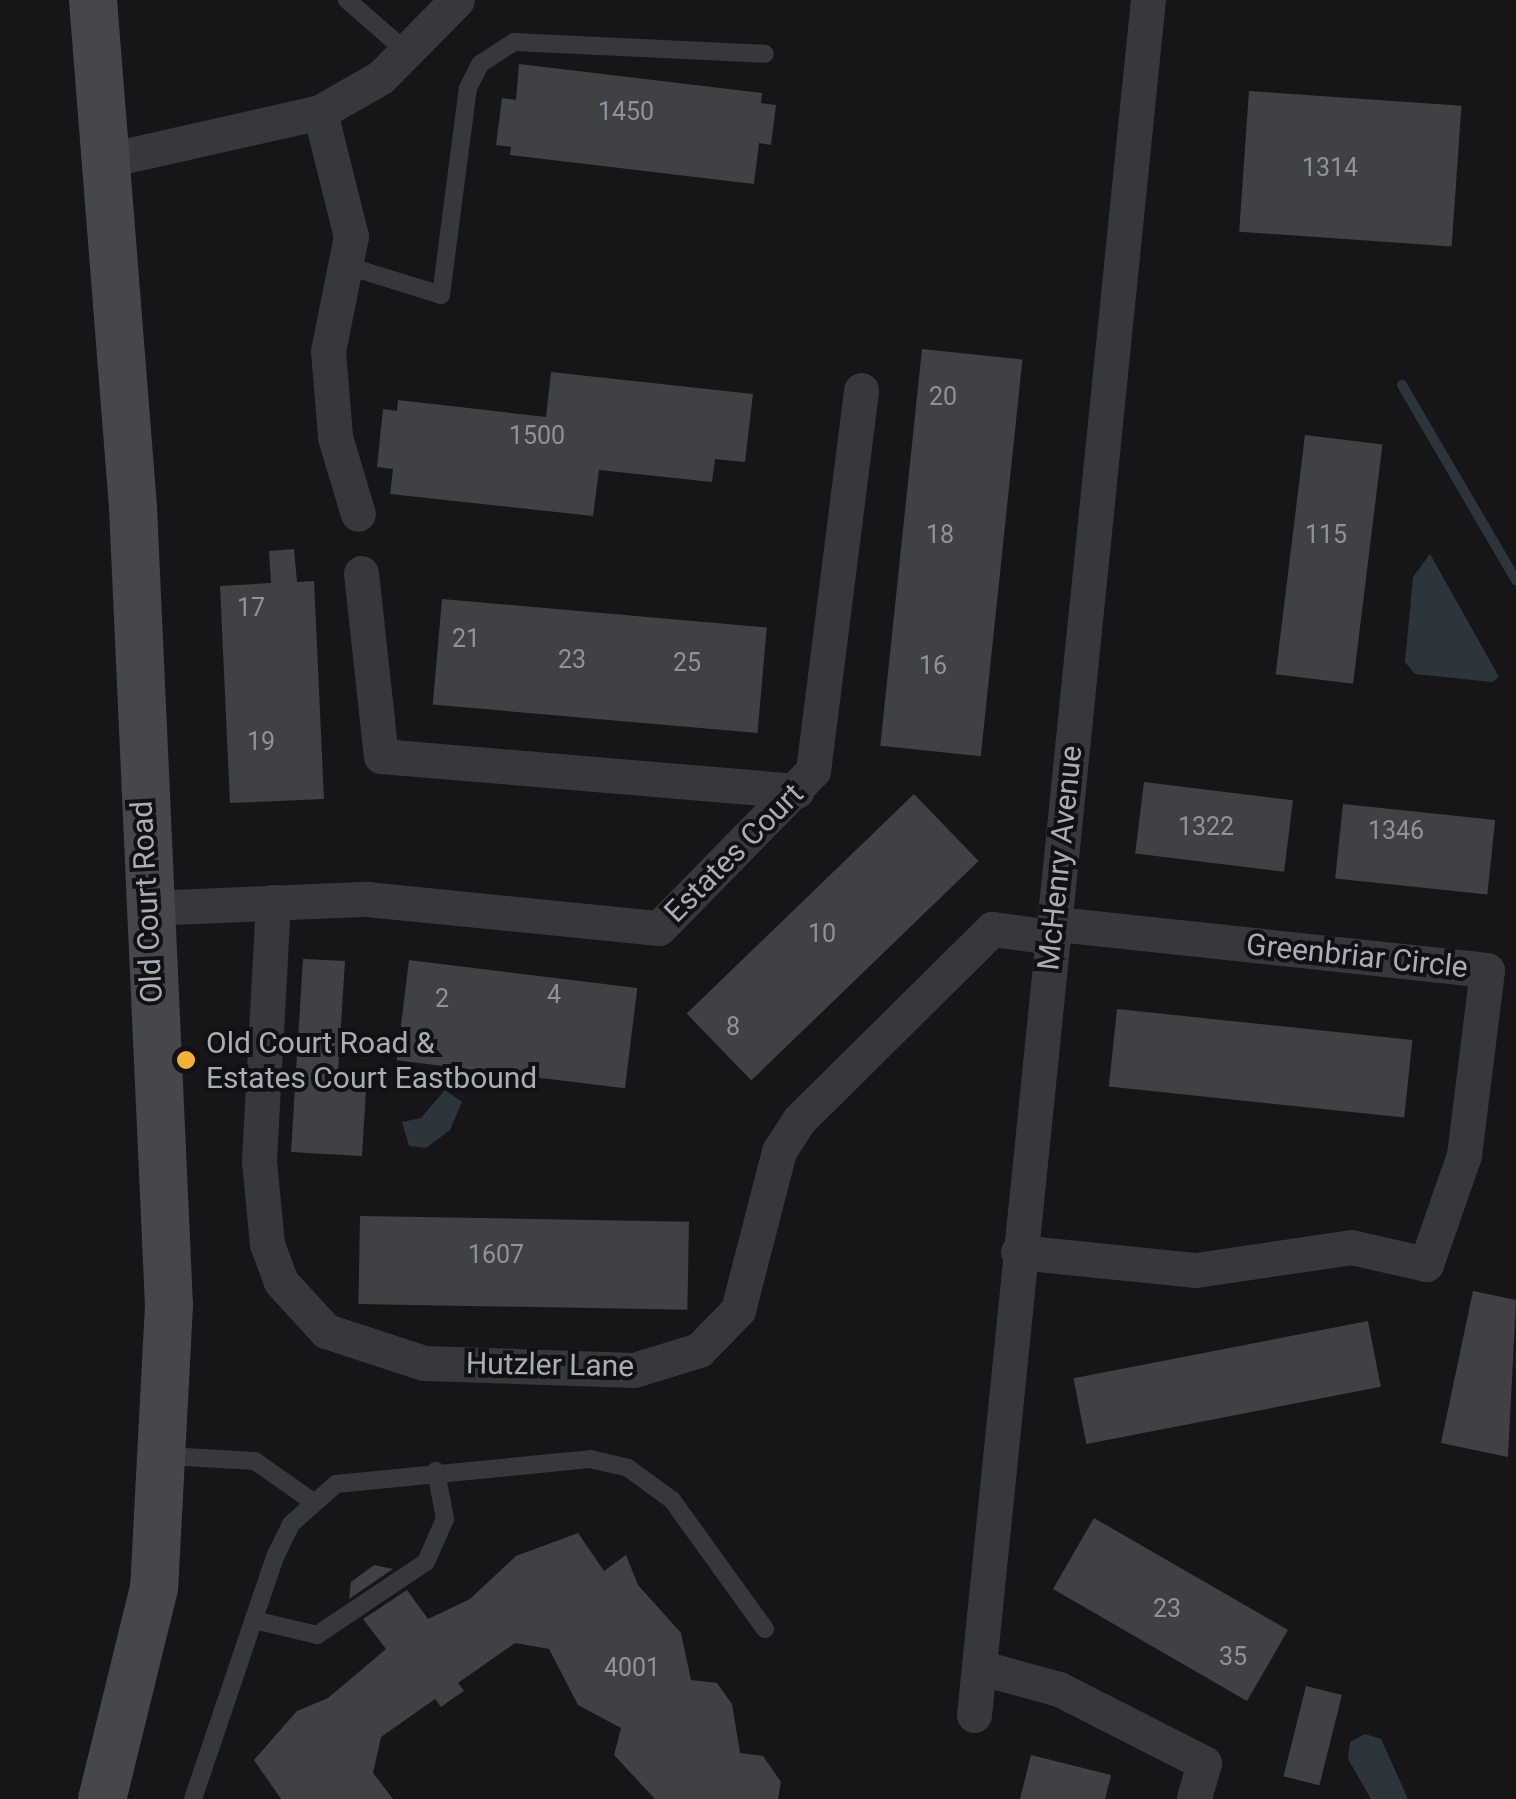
<!DOCTYPE html>
<html>
<head>
<meta charset="utf-8">
<style>
  body { margin:0 }
  #map { position:relative; width:1516px; height:1799px; overflow:hidden; background:#161618; font-family:Roboto,sans-serif }
  div>[style] { position:absolute }
  .water>* { inset:0; background:#2c353c }
  .stream>* { height:10px; margin:-5px; padding:0 5px; transform-origin:5px; border-radius:5px; background:#2c353c }
  .building>* { inset:0; background:#404145; transform-origin:0 0 }
  .service>* { height:18px; margin:-9px; padding:0 9px; transform-origin:9px; border-radius:9px; background:#37383d }
  .minor>* { height:35px; margin:-17.5px; padding:0 17.5px; transform-origin:17.5px; border-radius:17.5px; background:#37383d }
  .secondary>* { height:48px; margin:-24px; padding:0 24px; transform-origin:24px; border-radius:24px; background:#45474d }
  .dots>* { width:28px; height:28px; translate:-50% -50%; box-sizing:border-box; border:5px solid #111113; border-radius:50% }
  span { translate:-50% -50%; white-space:nowrap; text-align:center; line-height:1.15; -webkit-text-stroke:8px #111113; paint-order:stroke }
  .number-label { font-size:25px; color:#8e929b }
  .number-label span { -webkit-text-stroke-width:0 }
  .street-label { font-size:30px; color:#a8adb8 }
  .poi-label { font-size:30px; color:#a8adb8 }
  .left { translate:0 -50%; text-align:left }
</style>
</head>
<body>
<div id="map">
  <div class="water">
    <div style="clip-path:polygon(1430px 554px,1499px 677px,1492px 682px,1415px 674px,1405px 662px,1413px 577px)"></div>
    <div style="clip-path:polygon(445px 1090px,462px 1102px,450px 1130px,426px 1148px,409px 1146px,402px 1122px,421px 1118px)"></div>
    <div style="clip-path:polygon(1365px 1734px,1381px 1739px,1408px 1799px,1371px 1799px,1348px 1759px,1350px 1742px)"></div>
  </div>
  <div class="stream">
    <div style="left:1402px;top:385px;width:226px;rotate:59.7deg"></div>
  </div>
  <div class="building">
    <div style="clip-path:polygon(519px 64px,762px 93px,761px 103px,776px 105px,771px 145px,759px 143px,754px 184px,510px 155px,511px 147px,496px 145px,502px 98px,516px 100px)"></div>
    <div style="left:1249px;top:91px;width:213px;height:141px;rotate:4deg"></div>
    <div style="left:922px;top:349px;width:101px;height:399px;rotate:6deg"></div>
    <div style="clip-path:polygon(551px 372px,753px 394px,745px 462px,715px 459px,712px 482px,599px 470px,593px 516px,390px 494px,393px 469px,377px 467px,383px 409px,397px 411px,398px 400px,546px 417px)"></div>
    <div style="left:1305px;top:435px;width:78px;height:241px;rotate:7deg"></div>
    <div style="clip-path:polygon(294px 549px,297px 582px,314px 581px,324px 799px,230px 803px,220px 586px,271px 583px,269px 551px)"></div>
    <div style="left:442px;top:599px;width:326px;height:106px;rotate:5deg"></div>
    <div style="left:1144px;top:782px;width:150px;height:72px;rotate:7deg"></div>
    <div style="left:914px;top:794px;width:93px;height:316px;rotate:46deg"></div>
    <div style="left:1343px;top:804px;width:153px;height:75px;rotate:6deg"></div>
    <div style="clip-path:polygon(303px 959px,345px 961px,337px 1087px,366px 1089px,362px 1156px,291px 1152px)"></div>
    <div style="left:409px;top:960px;width:230px;height:101px;rotate:7deg"></div>
    <div style="left:1117px;top:1009px;width:297px;height:78px;rotate:6deg"></div>
    <div style="left:360px;top:1216px;width:329px;height:88px;rotate:1deg"></div>
    <div style="clip-path:polygon(1473px 1291px,1516px 1300px,1508px 1457px,1441px 1443px)"></div>
    <div style="left:1368px;top:1321px;width:67px;height:300px;rotate:79deg"></div>
    <div style="left:1094px;top:1518px;width:224px;height:82px;rotate:30deg"></div>
    <div style="clip-path:polygon(578px 1533px,604px 1571px,626px 1555px,638px 1585px,681px 1633px,691px 1680px,717px 1683px,732px 1704px,740px 1753px,763px 1756px,781px 1782px,778px 1799px,655px 1799px,614px 1755px,621px 1728px,578px 1705px,549px 1649px,515px 1643px,458px 1683px,464px 1691px,452px 1699px,441px 1707px,435px 1699px,381px 1737px,373px 1773px,393px 1799px,281px 1799px,254px 1760px,297px 1711px,328px 1698px,386px 1649px,363px 1619px,407px 1590px,428px 1619px,470px 1599px,516px 1556px)"></div>
    <div style="clip-path:polygon(374px 1565px,393px 1569px,349px 1599px,351px 1582px)"></div>
    <div style="left:1306px;top:1686px;width:37px;height:93px;rotate:14deg"></div>
    <div style="clip-path:polygon(1031px 1755px,1111px 1775px,1105px 1799px,1020px 1799px)"></div>
  </div>
  <div class="service">
    <div style="left:347px;top:0;width:81px;rotate:41deg"></div>
    <div style="left:351px;top:267px;width:94px;rotate:17.3deg"></div>
    <div style="left:441px;top:295px;width:209px;rotate:-82.6deg"></div>
    <div style="left:468px;top:88px;width:27px;rotate:-63deg"></div>
    <div style="left:480px;top:64px;width:40px;rotate:-32.9deg"></div>
    <div style="left:514px;top:42px;width:251px;rotate:2.7deg"></div>
    <div style="left:167px;top:1456px;width:88px;rotate:3.3deg"></div>
    <div style="left:255px;top:1461px;width:70px;rotate:35.1deg"></div>
    <div style="left:254px;top:1620px;width:65px;rotate:13.4deg"></div>
    <div style="left:317px;top:1635px;width:131px;rotate:-33.8deg"></div>
    <div style="left:426px;top:1562px;width:47px;rotate:-66.2deg"></div>
    <div style="left:445px;top:1519px;width:49px;rotate:-100.6deg"></div>
    <div style="left:193px;top:1799px;width:256px;rotate:-71.3deg"></div>
    <div style="left:275px;top:1557px;width:37px;rotate:-64deg"></div>
    <div style="left:291px;top:1524px;width:60px;rotate:-41.6deg"></div>
    <div style="left:336px;top:1484px;width:255px;rotate:-5.6deg"></div>
    <div style="left:590px;top:1459px;width:39px;rotate:13deg"></div>
    <div style="left:628px;top:1468px;width:54px;rotate:36deg"></div>
    <div style="left:672px;top:1500px;width:159px;rotate:54.2deg"></div>
  </div>
  <div class="minor">
    <div style="left:320px;top:112px;width:128px;rotate:76deg"></div>
    <div style="left:351px;top:236px;width:117px;rotate:101.3deg"></div>
    <div style="left:328px;top:351px;width:86px;rotate:85.3deg"></div>
    <div style="left:335px;top:437px;width:80px;rotate:73.4deg"></div>
    <div style="left:112px;top:159px;width:213px;rotate:-12.7deg"></div>
    <div style="left:320px;top:112px;width:70px;rotate:-29.8deg"></div>
    <div style="left:381px;top:77px;width:108px;rotate:-45.4deg"></div>
    <div style="left:361px;top:573px;width:184px;rotate:83.8deg"></div>
    <div style="left:381px;top:756px;width:417px;rotate:4.8deg"></div>
    <div style="left:273px;top:902px;width:259px;rotate:93.1deg"></div>
    <div style="left:259px;top:1161px;width:83px;rotate:84.5deg"></div>
    <div style="left:267px;top:1244px;width:40px;rotate:69.8deg"></div>
    <div style="left:281px;top:1282px;width:67px;rotate:47.4deg"></div>
    <div style="left:326px;top:1331px;width:103px;rotate:18.1deg"></div>
    <div style="left:424px;top:1363px;width:210px;rotate:1.9deg"></div>
    <div style="left:634px;top:1370px;width:68px;rotate:-17.1deg"></div>
    <div style="left:699px;top:1350px;width:56px;rotate:-45.7deg"></div>
    <div style="left:738px;top:1310px;width:164px;rotate:-75.5deg"></div>
    <div style="left:779px;top:1151px;width:37px;rotate:-57deg"></div>
    <div style="left:799px;top:1120px;width:272px;rotate:-44.7deg"></div>
    <div style="left:992px;top:929px;width:61px;rotate:7.6deg"></div>
    <div style="left:148px;top:908px;width:219px;rotate:-2.4deg"></div>
    <div style="left:367px;top:899px;width:293px;rotate:5.7deg"></div>
    <div style="left:659px;top:928px;width:220px;rotate:-45.6deg"></div>
    <div style="left:813px;top:771px;width:384px;rotate:-82.8deg"></div>
    <div style="left:1018px;top:1252px;width:179px;rotate:5.8deg"></div>
    <div style="left:1196px;top:1270px;width:157px;rotate:-8.4deg"></div>
    <div style="left:1351px;top:1247px;width:77px;rotate:12.8deg"></div>
    <div style="left:1426px;top:1264px;width:115px;rotate:-70.8deg"></div>
    <div style="left:1464px;top:1155px;width:186px;rotate:-82.9deg"></div>
    <div style="left:1487px;top:970px;width:436px;rotate:-173.9deg"></div>
    <div style="left:982px;top:1668px;width:80px;rotate:15.3deg"></div>
    <div style="left:1059px;top:1689px;width:163px;rotate:27deg"></div>
    <div style="left:1204px;top:1763px;width:37px;rotate:106deg"></div>
    <div style="left:974px;top:1715px;width:1724px;rotate:-84.21deg"></div>
  </div>
  <div class="secondary">
    <div style="left:93px;top:0;width:509px;rotate:85.49deg"></div>
    <div style="left:133px;top:507px;width:799px;rotate:87.42deg"></div>
    <div style="left:169px;top:1305px;width:283px;rotate:93deg"></div>
    <div style="left:154px;top:1588px;width:217px;rotate:103.8deg"></div>
  </div>
  <div class="dots">
    <div style="left:186px;top:1060px;background:#f2b134"></div>
  </div>
  <div class="number-label">
    <span style="left:626px;top:112px">1450</span>
    <span style="left:1330px;top:168px">1314</span>
    <span style="left:943px;top:397px">20</span>
    <span style="left:537px;top:436px">1500</span>
    <span style="left:940px;top:535px">18</span>
    <span style="left:1326px;top:535px">115</span>
    <span style="left:251px;top:608px">17</span>
    <span style="left:466px;top:639px">21</span>
    <span style="left:572px;top:660px">23</span>
    <span style="left:687px;top:663px">25</span>
    <span style="left:933px;top:666px">16</span>
    <span style="left:261px;top:742px">19</span>
    <span style="left:1206px;top:827px">1322</span>
    <span style="left:1396px;top:831px">1346</span>
    <span style="left:822px;top:934px">10</span>
    <span style="left:554px;top:995px">4</span>
    <span style="left:442px;top:999px">2</span>
    <span style="left:733px;top:1027px">8</span>
    <span style="left:496px;top:1255px">1607</span>
    <span style="left:1167px;top:1609px">23</span>
    <span style="left:1233px;top:1657px">35</span>
    <span style="left:632px;top:1668px">4001</span>
  </div>
  <div class="street-label">
    <span style="left:734px;top:853px;rotate:-45deg">Estates Court</span>
    <span style="left:1060px;top:858px;rotate:-84deg">McHenry Avenue</span>
    <span style="left:147px;top:902px;rotate:-93deg">Old Court Road</span>
    <span style="left:1357px;top:956px;rotate:6deg">Greenbriar Circle</span>
    <span style="left:550px;top:1365px;rotate:1deg">Hutzler Lane</span>
  </div>
  <div class="poi-label">
    <span class="left" style="left:206px;top:1060px">Old Court Road &amp;<br>Estates Court Eastbound</span>
  </div>
</div>
</body>
</html>
